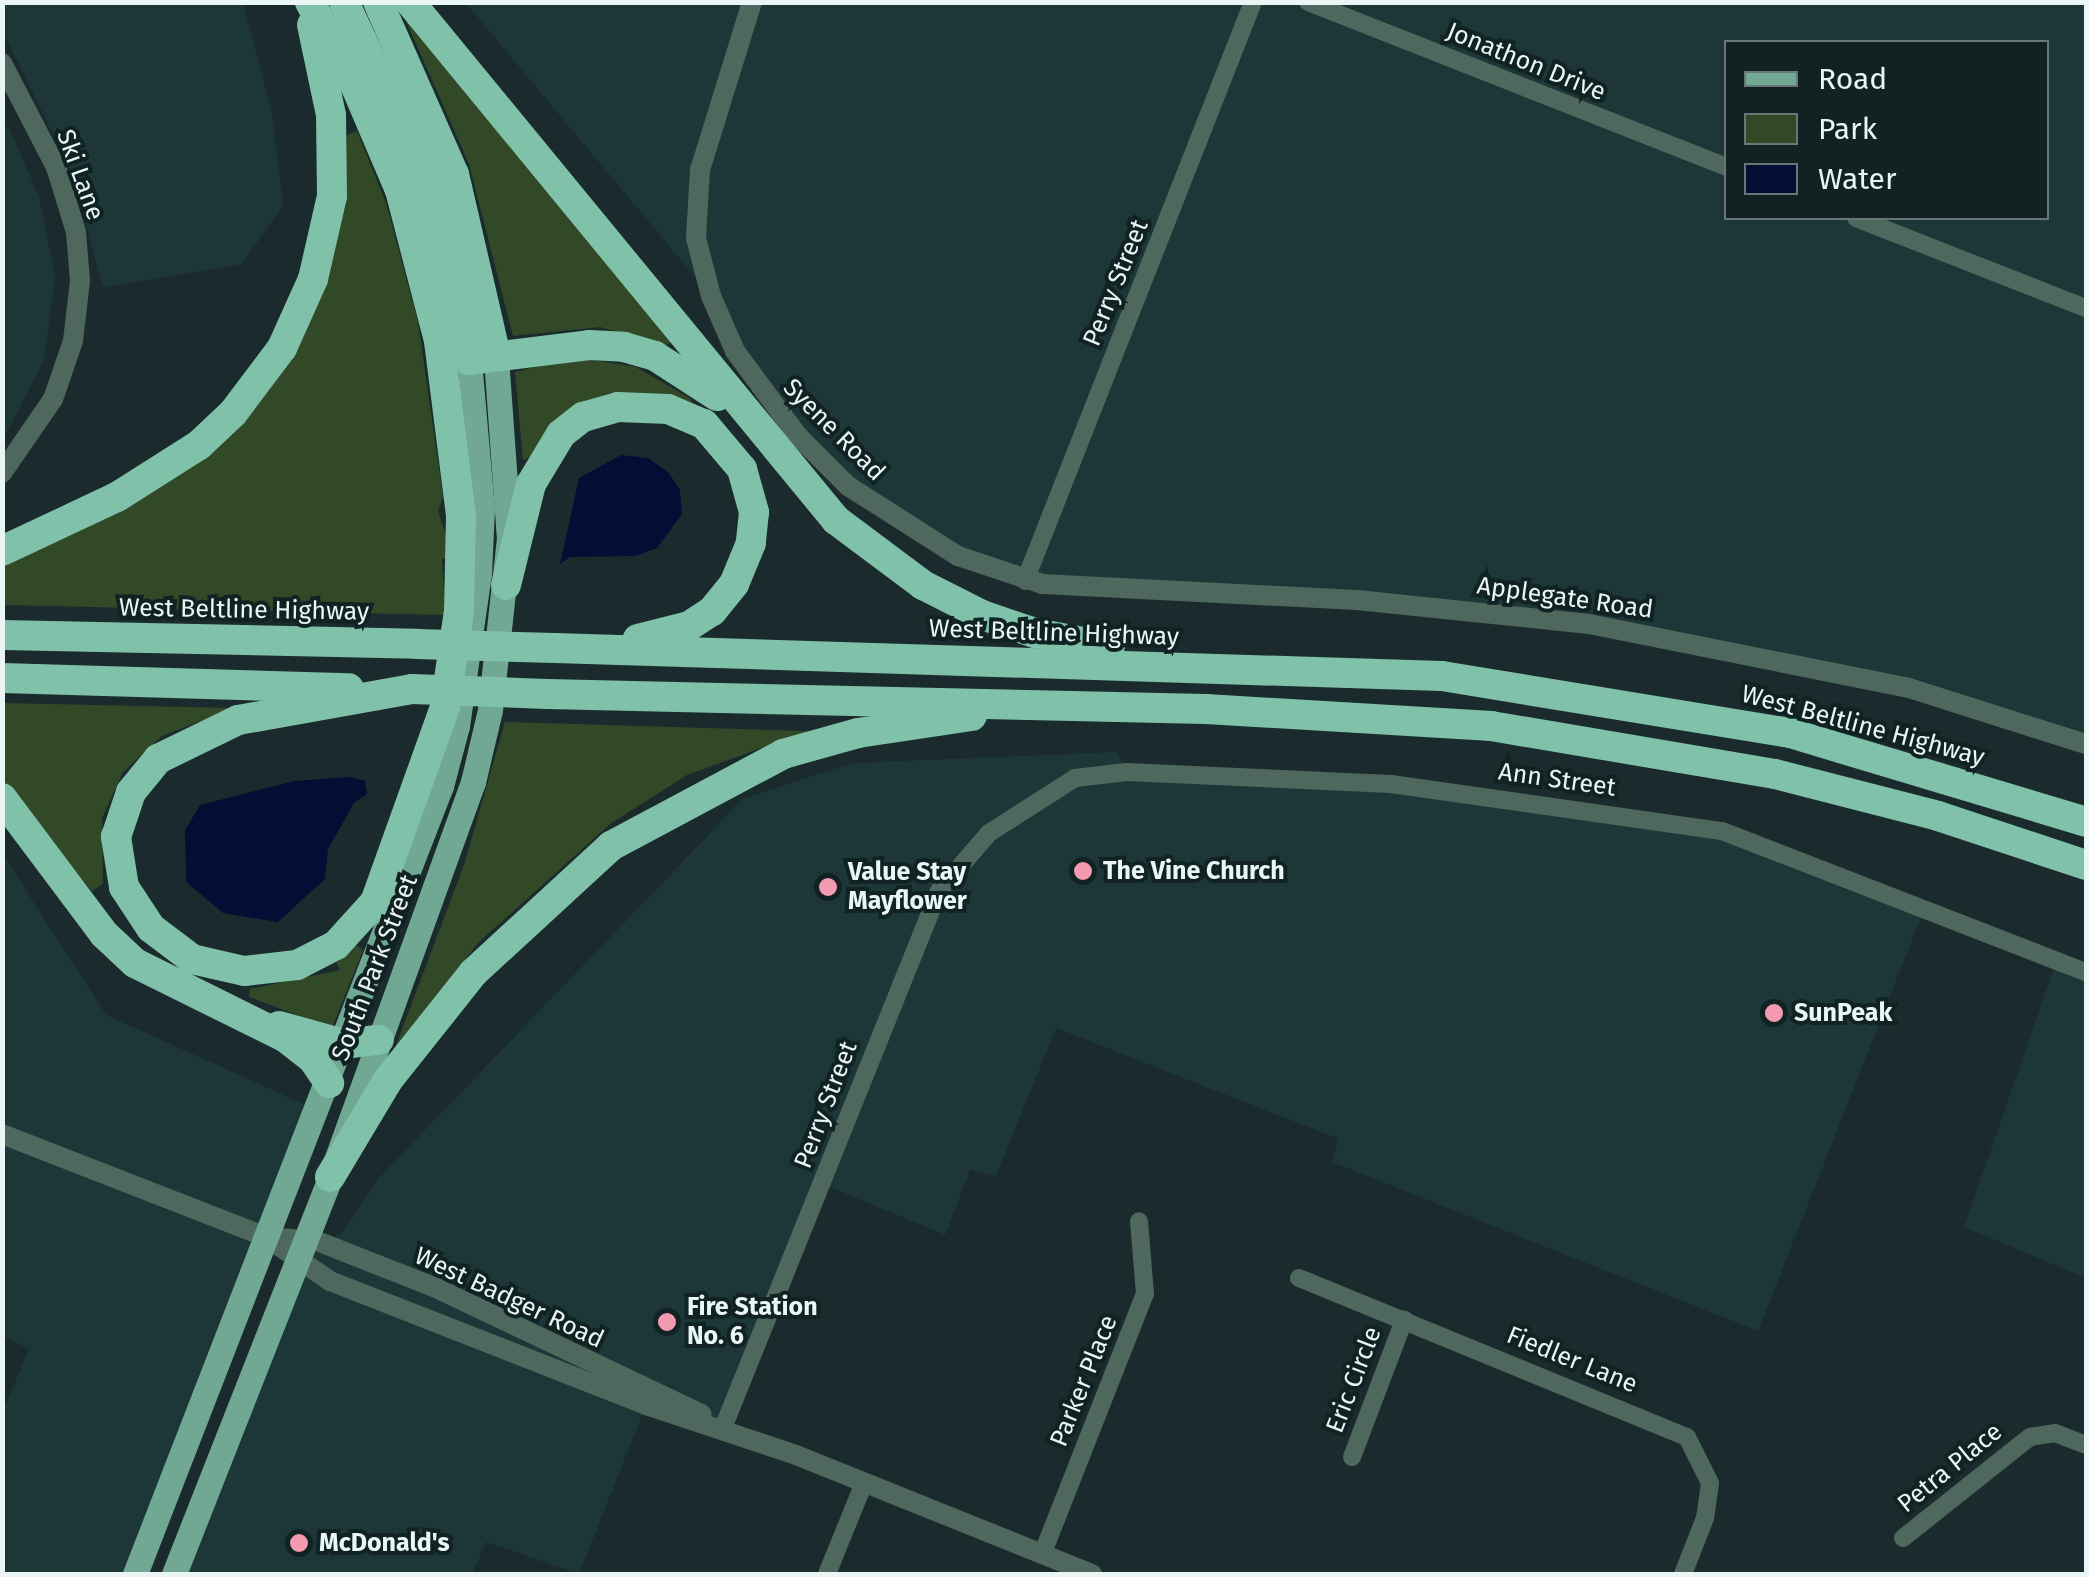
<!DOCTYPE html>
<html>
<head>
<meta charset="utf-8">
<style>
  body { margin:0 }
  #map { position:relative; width:2089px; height:1577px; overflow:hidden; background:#1b2b2d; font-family:"Fira Sans",sans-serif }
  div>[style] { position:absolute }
  .built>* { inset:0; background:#1d3739 }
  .green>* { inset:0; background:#324928 }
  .water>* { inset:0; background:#040d33 }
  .minor>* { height:18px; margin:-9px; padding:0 9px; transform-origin:9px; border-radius:9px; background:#4e685e }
  .tertiary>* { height:20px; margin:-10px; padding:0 10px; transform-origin:10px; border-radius:10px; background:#4e685e }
  .primary>* { height:25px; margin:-12.5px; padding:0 12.5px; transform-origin:12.5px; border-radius:12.5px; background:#71a894 }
  .motorway>* { height:30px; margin:-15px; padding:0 15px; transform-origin:15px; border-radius:15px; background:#7fc1a9 }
  .motorway-bridge>* { height:30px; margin:-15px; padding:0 15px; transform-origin:15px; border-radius:15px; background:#7fc1a9 }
  .dots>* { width:28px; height:28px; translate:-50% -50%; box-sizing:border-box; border:5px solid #112223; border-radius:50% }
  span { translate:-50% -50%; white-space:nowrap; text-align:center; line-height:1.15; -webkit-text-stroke:8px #112223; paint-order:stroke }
  .street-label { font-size:25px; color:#eaf5f5 }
  .poi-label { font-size:25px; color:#eaf5f5; font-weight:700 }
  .left { translate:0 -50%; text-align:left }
  .frame { position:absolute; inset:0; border:5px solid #eaf5f5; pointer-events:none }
  .legend { position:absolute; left:1724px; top:40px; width:325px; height:180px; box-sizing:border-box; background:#112223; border:2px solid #687677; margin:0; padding:12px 18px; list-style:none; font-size:30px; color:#eaf5f5 }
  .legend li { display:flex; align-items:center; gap:20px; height:50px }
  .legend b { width:50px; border:2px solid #687677 }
</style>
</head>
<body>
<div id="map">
  <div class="built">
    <div style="clip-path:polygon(2px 3px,243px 3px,272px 113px,283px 205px,242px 264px,103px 287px,71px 171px,3px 32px)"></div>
    <div style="clip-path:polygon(evenodd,466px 3px,2086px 3px,2086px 739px,1589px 624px,1089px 589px,958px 556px,798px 436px,711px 296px,466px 3px,1726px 42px,2046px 42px,2046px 218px,1726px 218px,1726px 42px)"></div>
    <div style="clip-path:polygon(9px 127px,39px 197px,55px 277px,44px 360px,3px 440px,2px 128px)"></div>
    <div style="clip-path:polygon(1117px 752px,1128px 772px,1391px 784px,1722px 831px,1925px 907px,1758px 1331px,1332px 1162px,1339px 1139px,1056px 1028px,996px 1176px,970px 1170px,945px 1235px,823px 1184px,723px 1428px,646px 1405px,579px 1574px,486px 1542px,472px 1574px,174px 1574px,296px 1262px,343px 1232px,379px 1178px,743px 799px,853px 763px)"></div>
    <div style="clip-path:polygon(2px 853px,106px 1015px,317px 1110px,135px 1574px,3px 1574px,3px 1411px,29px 1349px,3px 1336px)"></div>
    <div style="clip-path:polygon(2057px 960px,2086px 972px,2086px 1278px,1964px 1227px)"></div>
  </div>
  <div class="green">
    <div style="clip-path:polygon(406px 21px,410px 21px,673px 341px,665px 346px,600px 327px,513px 336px,469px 164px)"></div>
    <div style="clip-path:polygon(357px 131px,386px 203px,418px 322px,443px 497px,438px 511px,451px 550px,450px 559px,442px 559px,445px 615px,3px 605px,3px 562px,171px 477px,326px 281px,339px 230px,347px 135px)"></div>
    <div style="clip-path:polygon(576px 357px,636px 367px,691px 399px,692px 408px,663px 397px,523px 460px,515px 372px)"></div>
    <div style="clip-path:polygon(2px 703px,234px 708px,162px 736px,123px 772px,102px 818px,103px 884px,92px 891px,3px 783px)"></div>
    <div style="clip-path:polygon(505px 722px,808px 731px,687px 775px,610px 824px,479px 942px,395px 1048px,464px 865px)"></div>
    <div style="clip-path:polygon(356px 945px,363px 950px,332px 1028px,249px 997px,250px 989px,340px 970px,336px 963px)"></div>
  </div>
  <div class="water">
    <div style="clip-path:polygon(621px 455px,648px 458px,668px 472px,680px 490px,682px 514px,657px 548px,636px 556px,570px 557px,560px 564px,579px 478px)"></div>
    <div style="clip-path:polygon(351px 777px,365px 781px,367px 794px,354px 803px,328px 849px,325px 879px,278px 922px,223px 913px,186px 882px,185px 830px,200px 805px,294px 781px)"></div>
  </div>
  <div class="minor">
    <div style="left:1308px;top:2px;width:449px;rotate:21.5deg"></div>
    <div style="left:1856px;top:218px;width:247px;rotate:21.4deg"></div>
    <div style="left:1025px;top:581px;width:622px;rotate:-68.51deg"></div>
    <div style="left:1299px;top:1278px;width:419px;rotate:22.3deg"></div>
    <div style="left:1687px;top:1437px;width:51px;rotate:63.4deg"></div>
    <div style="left:1710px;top:1483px;width:35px;rotate:98deg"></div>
    <div style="left:1705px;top:1518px;width:60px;rotate:111.4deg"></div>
    <div style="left:723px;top:1428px;width:579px;rotate:-68.09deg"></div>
    <div style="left:939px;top:891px;width:77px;rotate:-49.2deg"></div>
    <div style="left:989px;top:833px;width:102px;rotate:-32.6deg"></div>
    <div style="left:1075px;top:778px;width:52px;rotate:-6.6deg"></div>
    <div style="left:1127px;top:772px;width:264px;rotate:2.6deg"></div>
    <div style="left:1391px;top:784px;width:334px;rotate:8.1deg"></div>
    <div style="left:1722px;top:831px;width:390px;rotate:21.2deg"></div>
    <div style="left:1352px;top:1457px;width:147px;rotate:-69.2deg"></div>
    <div style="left:1903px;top:1538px;width:162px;rotate:-38.5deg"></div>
    <div style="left:2030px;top:1437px;width:25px;rotate:-9deg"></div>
    <div style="left:2055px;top:1433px;width:33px;rotate:21deg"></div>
    <div style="left:1042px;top:1555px;width:281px;rotate:-68.5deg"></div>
    <div style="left:1145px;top:1294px;width:73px;rotate:-94.7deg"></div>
    <div style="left:827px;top:1574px;width:98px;rotate:-67.9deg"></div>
  </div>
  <div class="tertiary">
    <div style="left:752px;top:2px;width:176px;rotate:107.2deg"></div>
    <div style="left:700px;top:170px;width:68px;rotate:93.4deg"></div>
    <div style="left:696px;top:238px;width:60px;rotate:75.5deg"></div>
    <div style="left:711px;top:296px;width:60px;rotate:66.4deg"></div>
    <div style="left:735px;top:351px;width:106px;rotate:53.5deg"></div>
    <div style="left:798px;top:436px;width:71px;rotate:45deg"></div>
    <div style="left:848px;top:486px;width:130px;rotate:32.5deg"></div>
    <div style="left:958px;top:556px;width:89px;rotate:18.4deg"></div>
    <div style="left:1042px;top:584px;width:315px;rotate:2.9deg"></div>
    <div style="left:1357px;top:600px;width:233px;rotate:5.9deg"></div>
    <div style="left:1589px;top:624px;width:326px;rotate:11.3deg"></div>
    <div style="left:1909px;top:688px;width:186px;rotate:17.6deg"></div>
    <div style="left:2px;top:63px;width:117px;rotate:62.6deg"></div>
    <div style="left:56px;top:167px;width:68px;rotate:72.9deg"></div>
    <div style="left:76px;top:232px;width:49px;rotate:85.3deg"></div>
    <div style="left:80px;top:281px;width:60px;rotate:96.7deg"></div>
    <div style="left:73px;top:341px;width:61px;rotate:109deg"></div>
    <div style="left:53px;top:399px;width:90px;rotate:124.6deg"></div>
    <div style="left:2px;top:1134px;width:283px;rotate:21.3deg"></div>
    <div style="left:266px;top:1237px;width:78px;rotate:34.5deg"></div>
    <div style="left:330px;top:1281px;width:339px;rotate:21.4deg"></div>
    <div style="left:646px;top:1405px;width:158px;rotate:18.4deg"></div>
    <div style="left:796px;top:1455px;width:319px;rotate:21.9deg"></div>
    <div style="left:266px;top:1237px;width:51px;rotate:4.5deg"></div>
    <div style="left:317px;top:1241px;width:126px;rotate:21.5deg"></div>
    <div style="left:434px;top:1287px;width:296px;rotate:25.4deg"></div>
  </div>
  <div class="primary">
    <div style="left:135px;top:1574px;width:845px;rotate:-68.78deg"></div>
    <div style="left:441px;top:786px;width:62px;rotate:-75.1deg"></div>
    <div style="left:457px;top:726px;width:154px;rotate:-81.8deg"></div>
    <div style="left:479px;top:574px;width:65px;rotate:-87.4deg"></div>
    <div style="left:482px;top:509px;width:150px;rotate:-95deg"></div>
    <div style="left:174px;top:1574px;width:427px;rotate:-68.5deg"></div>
    <div style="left:330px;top:1177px;width:420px;rotate:-70.1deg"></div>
    <div style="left:473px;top:782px;width:74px;rotate:-76.7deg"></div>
    <div style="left:490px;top:710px;width:172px;rotate:-83.7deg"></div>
    <div style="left:509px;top:539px;width:183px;rotate:-94.1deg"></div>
  </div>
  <div class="motorway">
    <div style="left:310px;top:2px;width:97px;rotate:61.6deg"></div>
    <div style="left:356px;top:87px;width:112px;rotate:66.9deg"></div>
    <div style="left:400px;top:190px;width:156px;rotate:75.5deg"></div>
    <div style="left:439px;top:341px;width:175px;rotate:82.8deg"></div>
    <div style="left:461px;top:515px;width:96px;rotate:91.2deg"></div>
    <div style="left:459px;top:611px;width:97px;rotate:98.3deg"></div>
    <div style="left:445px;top:707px;width:207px;rotate:109.7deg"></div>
    <div style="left:375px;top:902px;width:58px;rotate:132.2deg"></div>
    <div style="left:336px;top:945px;width:44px;rotate:152.9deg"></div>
    <div style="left:297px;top:965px;width:53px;rotate:173.5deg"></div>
    <div style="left:244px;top:971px;width:53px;rotate:-167deg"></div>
    <div style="left:192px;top:959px;width:51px;rotate:-142.9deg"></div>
    <div style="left:151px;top:928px;width:49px;rotate:-123.4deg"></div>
    <div style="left:124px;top:887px;width:51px;rotate:-99.1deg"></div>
    <div style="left:116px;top:837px;width:47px;rotate:-71.6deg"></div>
    <div style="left:131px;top:792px;width:43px;rotate:-50.7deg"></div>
    <div style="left:158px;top:759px;width:89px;rotate:-26deg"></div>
    <div style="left:238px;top:720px;width:177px;rotate:-10.1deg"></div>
    <div style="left:344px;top:2px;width:195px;rotate:64.9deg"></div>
    <div style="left:427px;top:179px;width:186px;rotate:76.9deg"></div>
    <div style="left:469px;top:360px;width:121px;rotate:-7.1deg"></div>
    <div style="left:589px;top:345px;width:35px;rotate:3deg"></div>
    <div style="left:624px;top:347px;width:32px;rotate:16deg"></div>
    <div style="left:655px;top:356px;width:74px;rotate:32.8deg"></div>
    <div style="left:378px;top:2px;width:188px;rotate:66.2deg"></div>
    <div style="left:454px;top:174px;width:187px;rotate:77deg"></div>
    <div style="left:410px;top:2px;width:671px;rotate:50.57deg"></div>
    <div style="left:836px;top:520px;width:109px;rotate:36.8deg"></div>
    <div style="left:923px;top:585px;width:66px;rotate:27deg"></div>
    <div style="left:982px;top:615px;width:56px;rotate:18.8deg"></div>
    <div style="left:1035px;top:633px;width:76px;rotate:10.6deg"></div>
    <div style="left:2px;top:551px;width:127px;rotate:-25.2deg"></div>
    <div style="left:117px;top:497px;width:97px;rotate:-32.4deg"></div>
    <div style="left:199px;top:445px;width:47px;rotate:-43.3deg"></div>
    <div style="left:233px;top:413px;width:81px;rotate:-53deg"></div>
    <div style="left:282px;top:348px;width:76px;rotate:-65.8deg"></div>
    <div style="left:313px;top:279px;width:85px;rotate:-77.1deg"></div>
    <div style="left:332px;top:196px;width:81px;rotate:-90.7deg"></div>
    <div style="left:331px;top:115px;width:92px;rotate:-101.9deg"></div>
    <div style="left:506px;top:585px;width:104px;rotate:-76.1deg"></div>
    <div style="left:531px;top:484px;width:58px;rotate:-59deg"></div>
    <div style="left:561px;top:434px;width:28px;rotate:-38deg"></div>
    <div style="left:583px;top:417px;width:36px;rotate:-16deg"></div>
    <div style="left:618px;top:407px;width:50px;rotate:2.3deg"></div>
    <div style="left:668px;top:409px;width:39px;rotate:23deg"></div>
    <div style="left:704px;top:424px;width:59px;rotate:49.8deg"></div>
    <div style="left:742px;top:469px;width:45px;rotate:74.4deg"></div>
    <div style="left:754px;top:512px;width:31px;rotate:96deg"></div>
    <div style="left:751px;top:543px;width:44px;rotate:112.5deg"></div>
    <div style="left:734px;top:584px;width:35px;rotate:129deg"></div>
    <div style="left:712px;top:611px;width:27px;rotate:147deg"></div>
    <div style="left:689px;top:626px;width:53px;rotate:165.7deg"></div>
    <div style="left:2px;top:635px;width:415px;rotate:1.2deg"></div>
    <div style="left:555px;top:648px;width:887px;rotate:1.81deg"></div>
    <div style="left:1442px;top:676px;width:353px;rotate:9.3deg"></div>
    <div style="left:1790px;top:733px;width:309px;rotate:16.7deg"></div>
    <div style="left:2px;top:678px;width:347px;rotate:1.7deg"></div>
    <div style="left:547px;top:694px;width:659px;rotate:1.3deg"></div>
    <div style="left:1206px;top:709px;width:286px;rotate:3.4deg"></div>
    <div style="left:1491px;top:726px;width:288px;rotate:9.6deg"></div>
    <div style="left:1775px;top:774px;width:168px;rotate:14.4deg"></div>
    <div style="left:1938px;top:816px;width:156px;rotate:18.3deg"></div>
    <div style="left:2px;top:798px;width:170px;rotate:53.1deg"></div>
    <div style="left:104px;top:934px;width:42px;rotate:43.1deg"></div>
    <div style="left:135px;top:963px;width:169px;rotate:26.4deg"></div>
    <div style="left:286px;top:1038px;width:34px;rotate:38deg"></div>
    <div style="left:313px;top:1059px;width:29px;rotate:56deg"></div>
    <div style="left:279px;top:1026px;width:67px;rotate:15.5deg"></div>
    <div style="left:344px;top:1044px;width:35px;rotate:-7deg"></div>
    <div style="left:330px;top:1177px;width:113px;rotate:-59.1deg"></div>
    <div style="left:388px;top:1080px;width:137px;rotate:-51.5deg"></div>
    <div style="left:473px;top:973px;width:188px;rotate:-42.6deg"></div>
    <div style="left:611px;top:846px;width:195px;rotate:-28.1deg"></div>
    <div style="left:783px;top:754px;width:78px;rotate:-15.6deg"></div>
    <div style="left:858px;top:733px;width:115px;rotate:-8.5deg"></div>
  </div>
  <div class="motorway-bridge">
    <div style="left:417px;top:644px;width:138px;rotate:1.7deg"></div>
    <div style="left:412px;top:689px;width:135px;rotate:2.1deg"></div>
  </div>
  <div class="dots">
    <div style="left:1083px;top:871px;background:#f29ab0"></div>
    <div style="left:828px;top:887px;background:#f29ab0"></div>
    <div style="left:1774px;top:1013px;background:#f29ab0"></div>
    <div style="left:667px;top:1322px;background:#f29ab0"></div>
    <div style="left:299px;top:1543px;background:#f29ab0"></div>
  </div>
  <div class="street-label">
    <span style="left:1526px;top:62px;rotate:22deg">Jonathon Drive</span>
    <span style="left:80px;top:175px;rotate:70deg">Ski Lane</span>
    <span style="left:1116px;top:283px;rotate:-68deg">Perry Street</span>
    <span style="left:834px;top:430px;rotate:45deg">Syene Road</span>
    <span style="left:1565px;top:598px;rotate:8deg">Applegate Road</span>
    <span style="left:244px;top:610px;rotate:1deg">West Beltline Highway</span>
    <span style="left:1054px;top:633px;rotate:2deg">West Beltline Highway</span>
    <span style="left:1863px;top:726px;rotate:15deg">West Beltline Highway</span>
    <span style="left:1557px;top:780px;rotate:8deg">Ann Street</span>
    <span style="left:375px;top:968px;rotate:-69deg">South Park Street</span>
    <span style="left:826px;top:1105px;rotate:-69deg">Perry Street</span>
    <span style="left:509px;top:1298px;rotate:25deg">West Badger Road</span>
    <span style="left:1572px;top:1360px;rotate:22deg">Fiedler Lane</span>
    <span style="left:1354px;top:1380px;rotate:-69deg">Eric Circle</span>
    <span style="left:1084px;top:1381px;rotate:-68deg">Parker Place</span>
    <span style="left:1950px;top:1468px;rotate:-39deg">Petra Place</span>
  </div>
  <div class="poi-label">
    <span class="left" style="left:1103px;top:871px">The Vine Church</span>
    <span class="left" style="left:848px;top:887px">Value Stay<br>Mayflower</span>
    <span class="left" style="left:1794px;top:1013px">SunPeak</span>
    <span class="left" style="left:687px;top:1322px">Fire Station<br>No. 6</span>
    <span class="left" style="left:319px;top:1543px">McDonald's</span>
  </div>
  <div class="frame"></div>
  <ul class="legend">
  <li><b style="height:12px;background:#71a894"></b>Road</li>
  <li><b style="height:28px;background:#324928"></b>Park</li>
  <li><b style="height:28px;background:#040d33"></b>Water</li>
  </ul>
</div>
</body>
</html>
